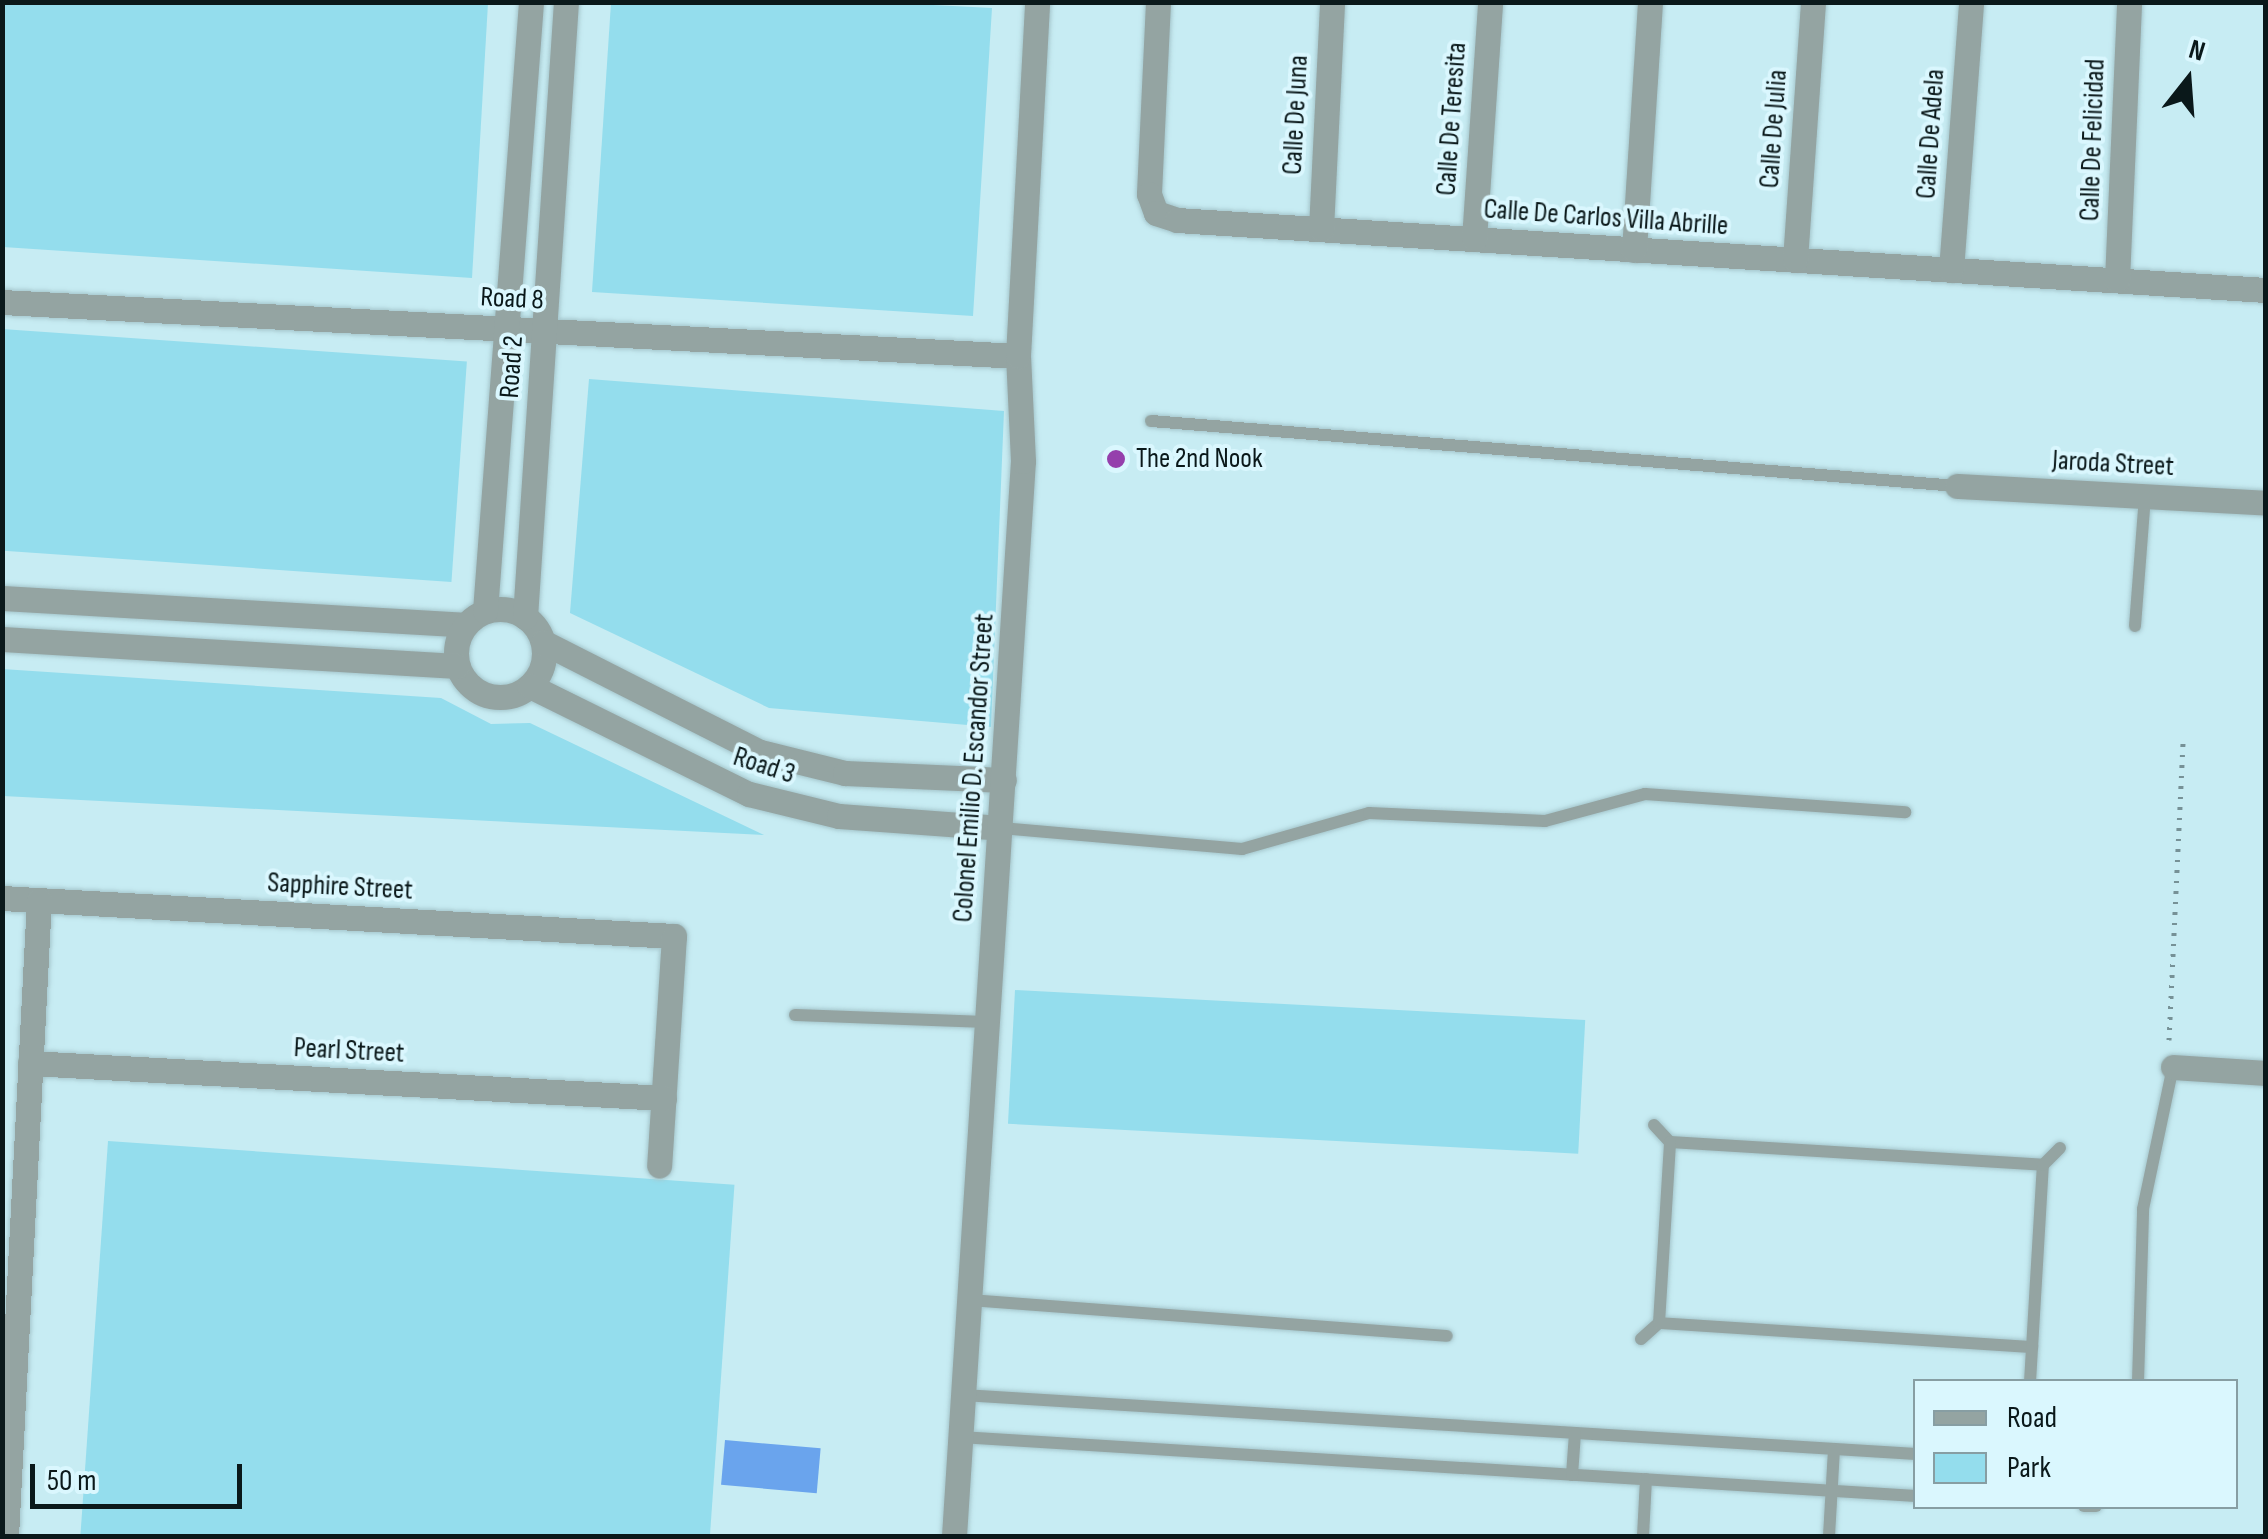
<!DOCTYPE html>
<html>
<head>
<meta charset="utf-8">
<style>
  body { margin:0 }
  #map { position:relative; width:2268px; height:1539px; overflow:hidden; background:#c7ecf3; font-family:"Sofia Sans Condensed",sans-serif }
  div>[style] { position:absolute }
  .green>* { inset:0; background:#94dded; transform-origin:0 0 }
  .water>* { inset:0; background:#6aa4ed; transform-origin:0 0 }
  .path>* { height:5px; margin-top:-2.5px; transform-origin:0; background:repeating-linear-gradient(90deg,#769196 0 2.5px,transparent 0 10.5px) }
  .roads { filter:drop-shadow(0 0 2px #a5c6cc) drop-shadow(0 0 2px #a5c6cc) }
  .service>* { height:12px; margin:-6px; padding:0 6px; transform-origin:6px; border-radius:6px; background:#94a4a2 }
  .minor>* { height:25px; margin:-12.5px; padding:0 12.5px; transform-origin:12.5px; border-radius:12.5px; background:#94a4a2 }
  .minor>.ring { margin:-12.5px; padding:0; box-sizing:content-box; background:none; border:25px solid #94a4a2; border-radius:50% }
  .dots>* { width:28px; height:28px; translate:-50% -50%; box-sizing:border-box; border:5px solid #daf7fe; border-radius:50% }
  span { translate:-50% -50%; white-space:nowrap; text-align:center; line-height:1.15; -webkit-text-stroke:8px #daf7fe; paint-order:stroke }
  .street-label { font-size:28px; color:#0a181a }
  .poi-label { font-size:28px; color:#0a181a }
  .left { translate:0 -50%; text-align:left }
  .frame { position:absolute; inset:0; border:5px solid #0a181a; pointer-events:none }
  .legend { position:absolute; left:1913px; top:1379px; width:325px; height:130px; box-sizing:border-box; background:#daf7fe; border:2px solid #879ea3; margin:0; padding:12px 18px; list-style:none; font-size:30px; color:#0a181a }
  .legend li { display:flex; align-items:center; gap:20px; height:50px }
  .legend b { width:50px; border:2px solid #879ea3 }
  .north { position:absolute; left:2138px; top:30px; width:100px; height:100px; -webkit-text-stroke:8px #daf7fe; paint-order:stroke; rotate:17deg; font-size:28px; font-weight:700; line-height:40px; text-align:center; color:#0a181a }
  .north::after { content:''; display:block; margin:auto; width:35px; height:45px; background:#0a181a; clip-path:polygon(50% 0,100% 100%,50% 72%,0 100%) }
  .scale { position:absolute; left:30px; top:1464px; width:212px; height:45px; box-sizing:border-box; border:5px solid #0a181a; border-top:0; padding-left:12px; font-size:30px; line-height:35px; white-space:nowrap; color:#0a181a; -webkit-text-stroke:8px #daf7fe; paint-order:stroke }
</style>
</head>
<body>
<div id="map">
  <div class="green">
    <div style="clip-path:polygon(2px 3px,488px 3px,472px 278px,3px 247px)"></div>
    <div style="clip-path:polygon(894px 3px,992px 8px,973px 316px,592px 292px,611px 3px)"></div>
    <div style="left:2px;top:329px;width:466px;height:221px;rotate:4deg"></div>
    <div style="clip-path:polygon(589px 379px,1004px 411px,991px 727px,769px 708px,570px 613px)"></div>
    <div style="clip-path:polygon(2px 669px,441px 698px,491px 724px,530px 723px,764px 835px,3px 796px)"></div>
    <div style="left:1015px;top:990px;width:571px;height:134px;rotate:3deg"></div>
    <div style="left:108px;top:1141px;width:628px;height:395px;rotate:4deg"></div>
  </div>
  <div class="water">
    <div style="left:725px;top:1440px;width:96px;height:45px;rotate:5deg"></div>
  </div>
  <div class="path">
    <div style="left:2169px;top:1040px;width:301px;rotate:-87.3deg"></div>
  </div>
  <div class="roads">
    <div class="service">
      <div style="left:1151px;top:421px;width:809px;rotate:4.61deg"></div>
      <div style="left:2135px;top:626px;width:130px;rotate:-85.6deg"></div>
      <div style="left:1001px;top:828px;width:242px;rotate:5deg"></div>
      <div style="left:1242px;top:849px;width:132px;rotate:-15.8deg"></div>
      <div style="left:1369px;top:813px;width:176px;rotate:2.6deg"></div>
      <div style="left:1545px;top:821px;width:104px;rotate:-15.1deg"></div>
      <div style="left:1645px;top:794px;width:261px;rotate:4deg"></div>
      <div style="left:795px;top:1015px;width:192px;rotate:2.1deg"></div>
      <div style="left:1654px;top:1125px;width:23px;rotate:47deg"></div>
      <div style="left:1670px;top:1142px;width:374px;rotate:3.5deg"></div>
      <div style="left:969px;top:1300px;width:479px;rotate:4.3deg"></div>
      <div style="left:1659px;top:1323px;width:181px;rotate:-86.5deg"></div>
      <div style="left:1641px;top:1339px;width:24px;rotate:-42deg"></div>
      <div style="left:1659px;top:1323px;width:374px;rotate:3.7deg"></div>
      <div style="left:2030px;top:1382px;width:217px;rotate:-86.6deg"></div>
      <div style="left:2043px;top:1165px;width:24px;rotate:-45deg"></div>
      <div style="left:2138px;top:1382px;width:173px;rotate:-88.3deg"></div>
      <div style="left:2143px;top:1209px;width:145px;rotate:-78.1deg"></div>
      <div style="left:963px;top:1395px;width:955px;rotate:3.54deg"></div>
      <div style="left:960px;top:1437px;width:958px;rotate:3.53deg"></div>
      <div style="left:1572px;top:1475px;width:42px;rotate:-85.9deg"></div>
      <div style="left:2084px;top:1506px;width:12px"></div>
      <div style="left:1643px;top:1536px;width:57px;rotate:-87deg"></div>
      <div style="left:1829px;top:1536px;width:87px;rotate:-86.7deg"></div>
    </div>
    <div class="minor">
      <div style="left:1158px;top:2px;width:192px;rotate:92.7deg"></div>
      <div style="left:1149px;top:194px;width:20px;rotate:70deg"></div>
      <div style="left:1156px;top:213px;width:22px;rotate:18deg"></div>
      <div style="left:1177px;top:220px;width:1091px;rotate:3.68deg"></div>
      <div style="left:1321px;top:229px;width:227px;rotate:-87.2deg"></div>
      <div style="left:1474px;top:239px;width:238px;rotate:-86.1deg"></div>
      <div style="left:1634px;top:250px;width:249px;rotate:-86.3deg"></div>
      <div style="left:1795px;top:260px;width:259px;rotate:-86deg"></div>
      <div style="left:1951px;top:270px;width:269px;rotate:-85.7deg"></div>
      <div style="left:2117px;top:280px;width:278px;rotate:-87.5deg"></div>
      <div style="left:2px;top:302px;width:1017px;rotate:3.04deg"></div>
      <div style="left:1957px;top:486px;width:309px;rotate:3.1deg"></div>
      <div style="left:2px;top:598px;width:463px;rotate:3.3deg"></div>
      <div class="ring" style="left:456px;top:609px;width:63px;height:63px"></div>
      <div style="left:485px;top:611px;width:611px;rotate:-85.68deg"></div>
      <div style="left:525px;top:617px;width:616px;rotate:-86.19deg"></div>
      <div style="left:2px;top:639px;width:456px;rotate:3.4deg"></div>
      <div style="left:543px;top:642px;width:243px;rotate:26.9deg"></div>
      <div style="left:760px;top:752px;width:88px;rotate:13.9deg"></div>
      <div style="left:845px;top:773px;width:159px;rotate:2.5deg"></div>
      <div style="left:530px;top:686px;width:244px;rotate:26.3deg"></div>
      <div style="left:749px;top:794px;width:93px;rotate:13.7deg"></div>
      <div style="left:839px;top:816px;width:162px;rotate:4.2deg"></div>
      <div style="left:2px;top:898px;width:673px;rotate:3.24deg"></div>
      <div style="left:674px;top:936px;width:230px;rotate:93.7deg"></div>
      <div style="left:30px;top:1063px;width:635px;rotate:3.16deg"></div>
      <div style="left:2173px;top:1067px;width:93px;rotate:3.7deg"></div>
      <div style="left:6px;top:1536px;width:637px;rotate:-87.03deg"></div>
      <div style="left:954px;top:1536px;width:1077px;rotate:-86.33deg"></div>
      <div style="left:1023px;top:461px;width:105px;rotate:-92.7deg"></div>
      <div style="left:1018px;top:356px;width:355px;rotate:-86.9deg"></div>
    </div>
  </div>
  <div class="dots">
    <div style="left:1116px;top:459px;background:#953fac"></div>
  </div>
  <div class="street-label">
    <span style="left:1296px;top:115px;rotate:-87deg">Calle De Juna</span>
    <span style="left:1452px;top:119px;rotate:-86deg">Calle De Teresita</span>
    <span style="left:1774px;top:129px;rotate:-86deg">Calle De Julia</span>
    <span style="left:1931px;top:134px;rotate:-86deg">Calle De Adela</span>
    <span style="left:2093px;top:140px;rotate:-88deg">Calle De Felicidad</span>
    <span style="left:1606px;top:218px;rotate:4deg">Calle De Carlos Villa Abrille</span>
    <span style="left:512px;top:299px;rotate:3deg">Road 8</span>
    <span style="left:512px;top:367px;rotate:-86deg">Road 2</span>
    <span style="left:2113px;top:464px;rotate:3deg">Jaroda Street</span>
    <span style="left:764px;top:766px;rotate:18deg">Road 3</span>
    <span style="left:974px;top:768px;rotate:-86deg">Colonel Emilio D. Escandor Street</span>
    <span style="left:340px;top:887px;rotate:3deg">Sapphire Street</span>
    <span style="left:349px;top:1051px;rotate:3deg">Pearl Street</span>
  </div>
  <div class="poi-label">
    <span class="left" style="left:1136px;top:459px">The 2nd Nook</span>
  </div>
  <div class="frame"></div>
  <ul class="legend">
  <li><b style="height:12px;background:#94a4a2"></b>Road</li>
  <li><b style="height:28px;background:#94dded"></b>Park</li>
  </ul>
  <div class="north">N</div>
  <div class="scale">50 m</div>
</div>
</body>
</html>
